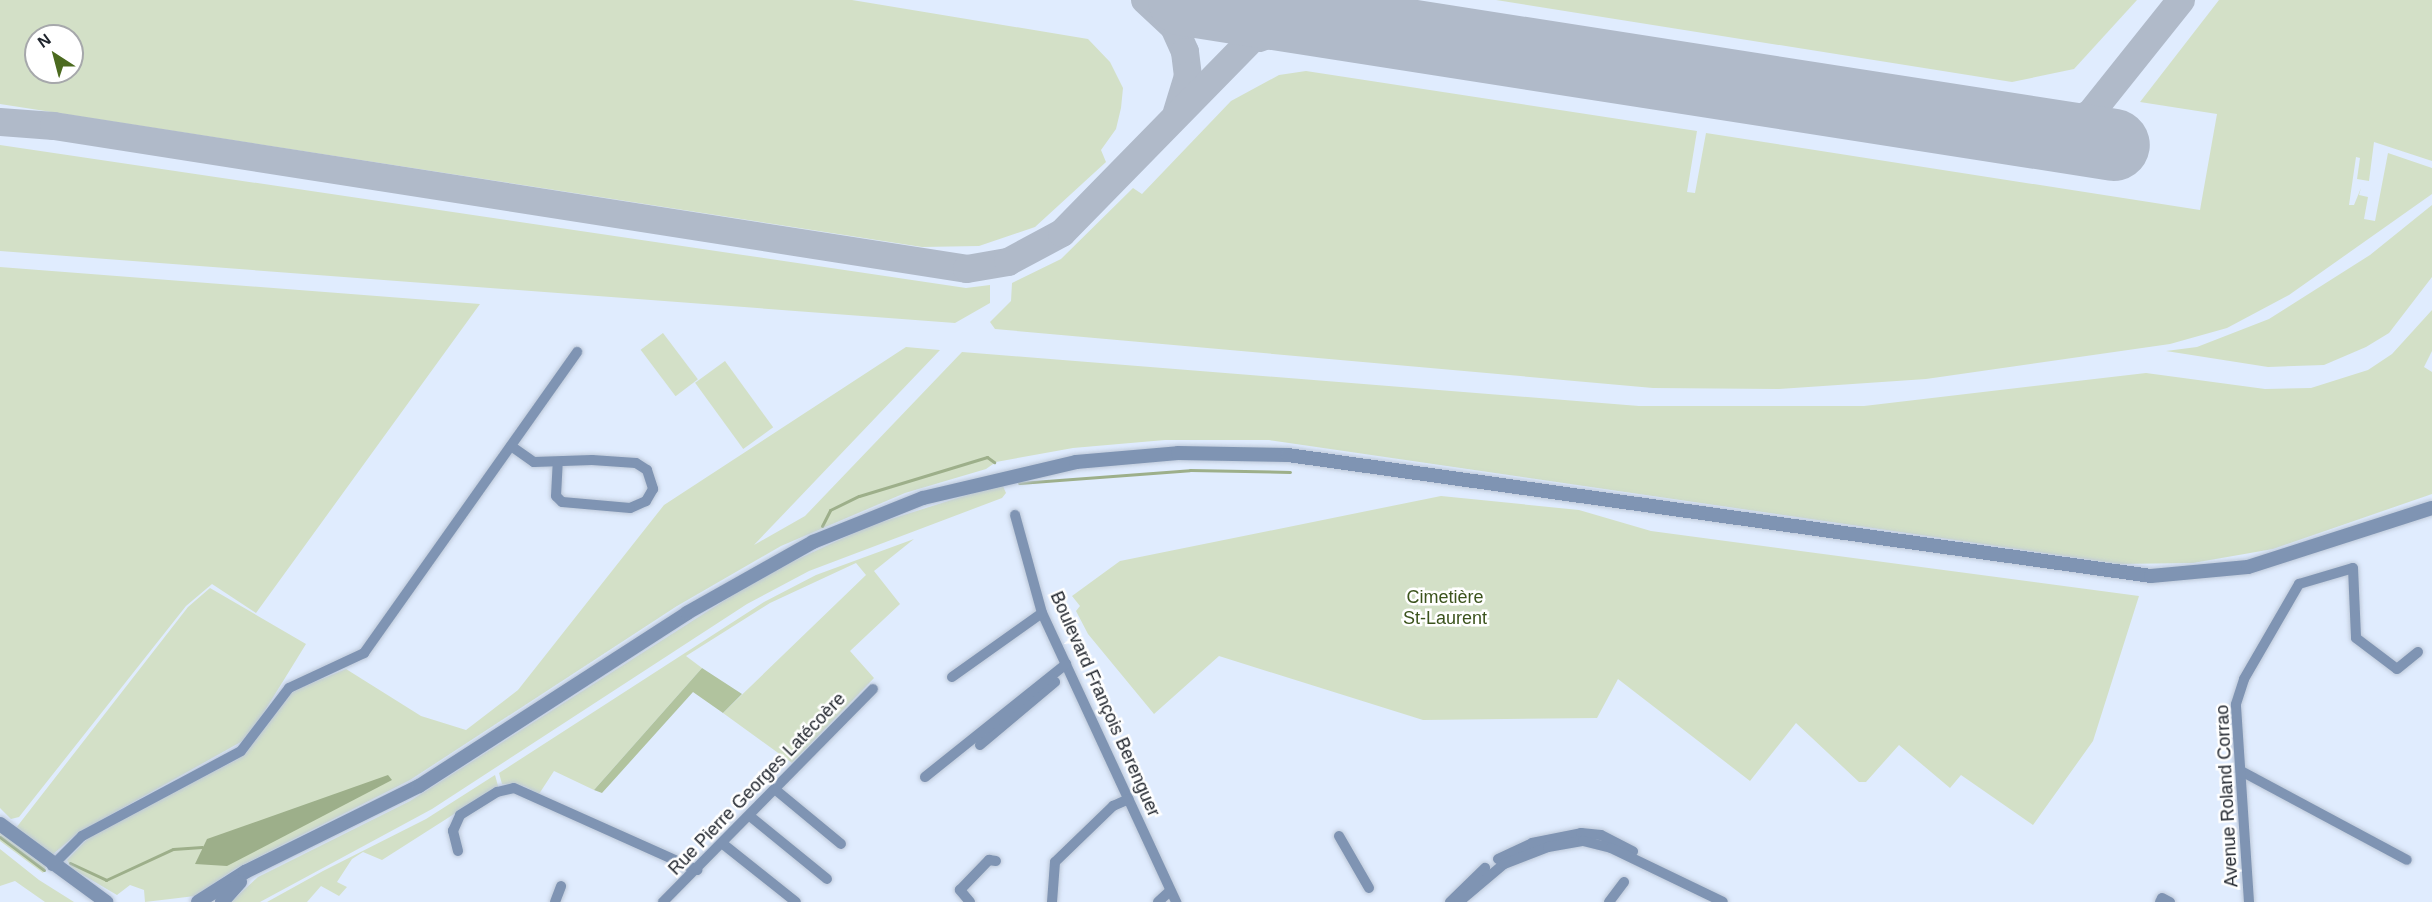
<!DOCTYPE html>
<html>
<head>
<meta charset="utf-8">
<style>
  body { margin:0 }
  #map { position:relative; width:2432px; height:902px; overflow:hidden; background:#e0ecfe; font-family:Helvetica,sans-serif }
  div>[style] { position:absolute }
  .green>* { inset:0; background:#d3e0c7; transform-origin:0 0 }
  .forest>* { inset:0; background:#b1c39e }
  .water>* { inset:0; background:#9daf8a }
  .stream>* { height:3px; margin:-1.5px; padding:0 1.5px; transform-origin:1.5px; border-radius:1.5px; background:#9daf8a }
  .taxiway>* { height:28px; margin:-14px; padding:0 14px; transform-origin:14px; border-radius:14px; background:#b0bac9 }
  .runway>* { height:72px; margin:-36px; padding:0 36px; transform-origin:36px; border-radius:36px; background:#b0bac9 }
  .roads { filter:drop-shadow(0 0 2px #bdc8d8) drop-shadow(0 0 2px #bdc8d8) }
  .minor>* { height:10px; margin:-5px; padding:0 5px; transform-origin:5px; border-radius:5px; background:#7f94b3 }
  .tertiary>* { height:14px; margin:-7px; padding:0 7px; transform-origin:7px; border-radius:7px; background:#7f94b3 }
  span { translate:-50% -50%; white-space:nowrap; text-align:center; line-height:1.15; -webkit-text-stroke:5px #fff; paint-order:stroke }
  .park-label { font-size:18px; color:#3b531c }
  .street-label { font-size:18px; color:#20252d }
  .north { position:absolute; left:24px; top:24px; width:60px; height:60px; box-sizing:border-box; background:#fff; border:2px solid #a6a8ab; border-radius:50%; rotate:324deg; font-size:16px; font-weight:700; line-height:24px; text-align:center; color:#20252d }
  .north::after { content:''; display:block; margin:auto; width:21px; height:27px; background:#4b6a1f; clip-path:polygon(50% 0,100% 100%,50% 72%,0 100%) }
</style>
</head>
<body>
<div id="map">
  <div class="green">
    <div style="clip-path:polygon(evenodd,0 0,852px 0,1088px 39px,1110px 62px,1123px 88px,1121px 108px,1116px 129px,1101px 150px,1106px 162px,1035px 227px,979px 246px,922px 247px,0 104px,0 0,36px 36px,72px 36px,72px 72px,36px 72px,36px 36px)"></div>
    <div style="clip-path:polygon(1496px 0,2137px 0,2074px 69px,2012px 82px)"></div>
    <div style="clip-path:polygon(2219px 0,2432px 0,2432px 161px,2374px 142px,2369px 181px,2357px 179px,2360px 158px,2356px 157px,2349px 205px,2354px 205px,2361px 188px,2359px 195px,2368px 197px,2364px 219px,2375px 221px,2388px 153px,2432px 168px,2432px 194px,2289px 295px,2227px 328px,2170px 344px,1926px 379px,1779px 389px,1653px 388px,995px 329px,990px 322px,1011px 301px,1012px 283px,1061px 259px,1133px 188px,1142px 194px,1231px 101px,1279px 75px,1306px 71px,1697px 131px,1687px 192px,1695px 193px,1706px 133px,2200px 210px,2217px 114px,2140px 102px)"></div>
    <div style="clip-path:polygon(0 145px,966px 288px,990px 285px,990px 303px,955px 323px,0 251px)"></div>
    <div style="clip-path:polygon(2432px 205px,2432px 277px,2389px 333px,2366px 347px,2324px 365px,2268px 367px,2166px 351px,2197px 347px,2269px 319px,2370px 255px)"></div>
    <div style="clip-path:polygon(0 267px,480px 304px,256px 613px,212px 584px,186px 606px,19px 817px,11px 819px,0 808px)"></div>
    <div style="clip-path:polygon(2432px 310px,2432px 351px,2424px 367px,2432px 372px,2432px 494px,2273px 549px,2193px 563px,2119px 564px,1269px 440px,1165px 440px,1073px 448px,996px 462px,986px 469px,905px 493px,781px 546px,677px 606px,410px 780px,235px 869px,195px 896px,145px 902px,144px 890px,130px 885px,117px 895px,71px 868px,67px 860px,91px 835px,238px 759px,290px 692px,346px 669px,421px 716px,466px 730px,518px 690px,664px 505px,906px 347px,940px 350px,754px 545px,805px 516px,962px 352px,1639px 406px,1864px 406px,2146px 373px,2265px 389px,2311px 388px,2368px 370px,2392px 354px)"></div>
    <div style="left:663px;top:333px;width:58px;height:28px;rotate:53deg"></div>
    <div style="left:725px;top:361px;width:82px;height:37px;rotate:54deg"></div>
    <div style="clip-path:polygon(1002px 484px,1006px 493px,1002px 498px,809px 571px,747px 604px,432px 809px,260px 902px,231px 902px,258px 877px,410px 801px,766px 574px,869px 526px)"></div>
    <div style="clip-path:polygon(1441px 496px,1579px 510px,1651px 531px,2139px 596px,2093px 741px,2033px 825px,1961px 775px,1950px 788px,1899px 745px,1866px 782px,1859px 782px,1796px 723px,1750px 781px,1618px 679px,1597px 718px,1423px 720px,1219px 656px,1154px 714px,1088px 634px,1076px 611px,1080px 606px,1072px 596px,1120px 561px)"></div>
    <div style="clip-path:polygon(914px 539px,874px 571px,900px 604px,850px 651px,874px 678px,792px 763px,723px 713px,866px 575px,856px 563px,770px 603px,686px 656px,702px 668px,594px 790px,554px 771px,539px 794px,524px 786px,502px 784px,499px 773px,764px 602px,816px 575px)"></div>
    <div style="clip-path:polygon(210px 588px,306px 644px,248px 738px,78px 833px,52px 855px,16px 828px,188px 607px)"></div>
    <div style="clip-path:polygon(495px 775px,498px 786px,382px 860px,363px 852px,352px 859px,337px 882px,347px 887px,339px 896px,321px 886px,307px 902px,267px 902px,323px 871px,426px 819px)"></div>
    <div style="clip-path:polygon(0 832px,46px 867px,43px 873px,0 841px)"></div>
    <div style="clip-path:polygon(0 849px,39px 880px,74px 902px,45px 902px,15px 881px,0 886px)"></div>
  </div>
  <div class="forest">
    <div style="clip-path:polygon(702px 668px,742px 694px,723px 713px,693px 692px,602px 793px,594px 790px)"></div>
  </div>
  <div class="water">
    <div style="clip-path:polygon(388px 775px,392px 780px,227px 866px,195px 864px,207px 839px)"></div>
  </div>
  <div class="stream">
    <div style="left:1019px;top:483px;width:171px;rotate:-4.3deg"></div>
    <div style="left:1190px;top:470px;width:100px;rotate:1.1deg"></div>
    <div style="left:822px;top:526px;width:18px;rotate:-63deg"></div>
    <div style="left:830px;top:510px;width:32px;rotate:-26deg"></div>
    <div style="left:859px;top:496px;width:134px;rotate:-16.9deg"></div>
    <div style="left:987px;top:457px;width:9px;rotate:36deg"></div>
    <div style="left:0;top:837px;width:55px;rotate:36.9deg"></div>
    <div style="left:70px;top:863px;width:40px;rotate:25deg"></div>
    <div style="left:106px;top:880px;width:74px;rotate:-24.8deg"></div>
    <div style="left:173px;top:849px;width:29px;rotate:-4deg"></div>
  </div>
  <div class="taxiway">
    <div style="left:1145px;top:0;width:40px;rotate:43deg"></div>
    <div style="left:1174px;top:27px;width:27px;rotate:66deg"></div>
    <div style="left:1185px;top:52px;width:24px;rotate:83deg"></div>
    <div style="left:1188px;top:76px;width:38px;rotate:107deg"></div>
    <div style="left:1210px;top:4px;width:51px;rotate:-4.5deg"></div>
    <div style="left:1259px;top:38px;width:44px;rotate:-20.1deg"></div>
    <div style="left:1300px;top:23px;width:25px;rotate:-2deg"></div>
    <div style="left:0;top:122px;width:54px;rotate:4.2deg"></div>
    <div style="left:54px;top:126px;width:924px;rotate:8.9deg"></div>
    <div style="left:967px;top:269px;width:42px;rotate:-9.7deg"></div>
    <div style="left:1008px;top:262px;width:61px;rotate:-28.2deg"></div>
    <div style="left:1062px;top:233px;width:326px;rotate:-45.6deg"></div>
    <div style="left:2016px;top:129px;width:34px;rotate:2deg"></div>
    <div style="left:2050px;top:130px;width:43px;rotate:-21.8deg"></div>
    <div style="left:2090px;top:114px;width:146px;rotate:-51.4deg"></div>
  </div>
  <div class="runway">
    <div style="left:1184px;top:0;width:941px;rotate:8.86deg"></div>
  </div>
  <div class="roads">
    <div class="minor">
      <div style="left:511px;top:446px;width:28px;rotate:35deg"></div>
      <div style="left:534px;top:462px;width:58px;rotate:-2deg"></div>
      <div style="left:592px;top:460px;width:44px;rotate:3.9deg"></div>
      <div style="left:636px;top:463px;width:13px;rotate:32deg"></div>
      <div style="left:647px;top:470px;width:20px;rotate:72deg"></div>
      <div style="left:653px;top:489px;width:14px;rotate:120deg"></div>
      <div style="left:646px;top:501px;width:17px;rotate:156deg"></div>
      <div style="left:630px;top:508px;width:68px;rotate:-175deg"></div>
      <div style="left:562px;top:502px;width:8px;rotate:-135deg"></div>
      <div style="left:556px;top:496px;width:34px;rotate:-87deg"></div>
      <div style="left:1015px;top:515px;width:102px;rotate:74.6deg"></div>
      <div style="left:1042px;top:613px;width:319px;rotate:65.1deg"></div>
      <div style="left:952px;top:677px;width:110px;rotate:-35.4deg"></div>
      <div style="left:980px;top:745px;width:98px;rotate:-40deg"></div>
      <div style="left:2241px;top:771px;width:188px;rotate:28.2deg"></div>
      <div style="left:925px;top:777px;width:181px;rotate:-38.7deg"></div>
      <div style="left:777px;top:791px;width:83px;rotate:39.6deg"></div>
      <div style="left:751px;top:817px;width:98px;rotate:39.2deg"></div>
      <div style="left:1339px;top:836px;width:60px;rotate:60deg"></div>
      <div style="left:723px;top:844px;width:93px;rotate:38.5deg"></div>
      <div style="left:458px;top:851px;width:21px;rotate:-104deg"></div>
      <div style="left:453px;top:831px;width:17px;rotate:-66deg"></div>
      <div style="left:460px;top:815px;width:44px;rotate:-31.9deg"></div>
      <div style="left:497px;top:792px;width:17px;rotate:-13deg"></div>
      <div style="left:514px;top:788px;width:201px;rotate:24.1deg"></div>
      <div style="left:1498px;top:859px;width:38px;rotate:-25deg"></div>
      <div style="left:1532px;top:843px;width:50px;rotate:-11.5deg"></div>
      <div style="left:1581px;top:833px;width:20px;rotate:6deg"></div>
      <div style="left:1601px;top:835px;width:36px;rotate:27deg"></div>
      <div style="left:52px;top:866px;width:42px;rotate:-45deg"></div>
      <div style="left:82px;top:836px;width:180px;rotate:-28.1deg"></div>
      <div style="left:241px;top:751px;width:79px;rotate:-52.7deg"></div>
      <div style="left:289px;top:688px;width:83px;rotate:-25deg"></div>
      <div style="left:364px;top:653px;width:369px;rotate:-54.7deg"></div>
      <div style="left:555px;top:902px;width:17px;rotate:-69deg"></div>
      <div style="left:663px;top:902px;width:299px;rotate:-45.4deg"></div>
      <div style="left:970px;top:902px;width:16px;rotate:-130deg"></div>
      <div style="left:960px;top:890px;width:42px;rotate:-46deg"></div>
      <div style="left:989px;top:860px;width:7px;rotate:8deg"></div>
      <div style="left:1052px;top:902px;width:40px;rotate:-85.7deg"></div>
      <div style="left:1055px;top:862px;width:81px;rotate:-44deg"></div>
      <div style="left:1113px;top:806px;width:17px;rotate:-24deg"></div>
      <div style="left:1158px;top:902px;width:16px;rotate:-43deg"></div>
      <div style="left:1450px;top:902px;width:49px;rotate:-44.2deg"></div>
      <div style="left:1459px;top:902px;width:59px;rotate:-40.2deg"></div>
      <div style="left:1504px;top:864px;width:47px;rotate:-21.1deg"></div>
      <div style="left:1548px;top:847px;width:36px;rotate:-10deg"></div>
      <div style="left:1583px;top:841px;width:29px;rotate:14deg"></div>
      <div style="left:1611px;top:848px;width:124px;rotate:25.7deg"></div>
      <div style="left:1609px;top:902px;width:25px;rotate:-53deg"></div>
      <div style="left:2160px;top:902px;width:4px;rotate:-63deg"></div>
      <div style="left:2162px;top:898px;width:9px;rotate:27deg"></div>
      <div style="left:2249px;top:902px;width:198px;rotate:-93.8deg"></div>
      <div style="left:2236px;top:704px;width:26px;rotate:-72deg"></div>
      <div style="left:2244px;top:679px;width:110px;rotate:-59.9deg"></div>
      <div style="left:2299px;top:584px;width:56px;rotate:-16.5deg"></div>
      <div style="left:2353px;top:568px;width:70px;rotate:87.5deg"></div>
      <div style="left:2356px;top:638px;width:51px;rotate:37.1deg"></div>
      <div style="left:2397px;top:669px;width:27px;rotate:-39deg"></div>
    </div>
    <div class="tertiary">
      <div style="left:0;top:824px;width:132px;rotate:36.3deg"></div>
      <div style="left:198px;top:902px;width:56px;rotate:-32.6deg"></div>
      <div style="left:245px;top:872px;width:194px;rotate:-26.3deg"></div>
      <div style="left:419px;top:786px;width:319px;rotate:-32.8deg"></div>
      <div style="left:687px;top:613px;width:145px;rotate:-29.4deg"></div>
      <div style="left:813px;top:542px;width:118px;rotate:-21.8deg"></div>
      <div style="left:923px;top:498px;width:157px;rotate:-13.2deg"></div>
      <div style="left:1076px;top:462px;width:102px;rotate:-5deg"></div>
      <div style="left:1178px;top:453px;width:110px;rotate:1deg"></div>
      <div style="left:1288px;top:455px;width:871px;rotate:7.98deg"></div>
      <div style="left:2151px;top:576px;width:97px;rotate:-5.3deg"></div>
      <div style="left:2248px;top:567px;width:193px;rotate:-17.8deg"></div>
      <div style="left:222px;top:902px;width:27px;rotate:-48deg"></div>
    </div>
  </div>
  <div class="park-label">
    <span style="left:1445px;top:608px">Cimetière<br>St-Laurent</span>
  </div>
  <div class="street-label">
    <span style="left:1105px;top:704px;rotate:66deg">Boulevard François Berenguer</span>
    <span style="left:757px;top:784px;rotate:-46deg">Rue Pierre Georges Latécoère</span>
    <span style="left:2227px;top:796px;rotate:-93deg">Avenue Roland Corrao</span>
  </div>
  <div class="north">N</div>
</div>
</body>
</html>
